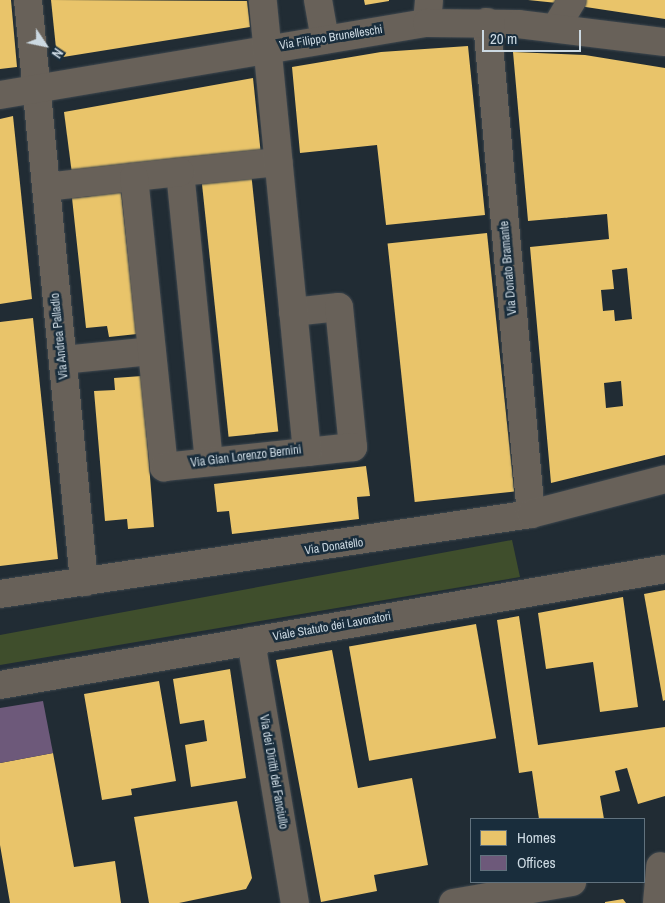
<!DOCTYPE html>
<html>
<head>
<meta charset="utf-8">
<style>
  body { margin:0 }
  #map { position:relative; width:665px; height:903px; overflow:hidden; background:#212c34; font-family:"Archivo Narrow",sans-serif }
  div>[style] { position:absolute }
  .green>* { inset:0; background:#3f4e2c }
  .homes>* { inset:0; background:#e9c46a; transform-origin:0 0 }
  .offices>* { inset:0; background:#6d597a }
  .roads { filter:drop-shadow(0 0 1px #3e474e) drop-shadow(0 0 1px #3e474e) }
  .pedestrian>* { height:28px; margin:-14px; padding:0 14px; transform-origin:14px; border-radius:14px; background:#686159 }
  .minor>* { height:28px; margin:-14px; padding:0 14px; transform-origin:14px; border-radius:14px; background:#686159 }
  span { translate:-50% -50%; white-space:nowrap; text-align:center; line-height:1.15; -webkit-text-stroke:5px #192d3c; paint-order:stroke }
  .street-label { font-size:12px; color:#ccd9e2 }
  .legend { position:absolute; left:470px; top:818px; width:175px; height:65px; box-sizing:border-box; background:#192d3c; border:1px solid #61727e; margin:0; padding:6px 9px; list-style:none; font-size:15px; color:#ccd9e2 }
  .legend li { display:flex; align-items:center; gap:10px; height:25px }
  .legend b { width:25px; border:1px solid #61727e }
  .north { position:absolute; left:20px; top:20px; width:50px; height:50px; -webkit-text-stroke:4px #192d3c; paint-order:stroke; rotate:124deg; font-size:14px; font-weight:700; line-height:20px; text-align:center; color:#ccd9e2 }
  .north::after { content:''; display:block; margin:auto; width:18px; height:22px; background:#ccd9e2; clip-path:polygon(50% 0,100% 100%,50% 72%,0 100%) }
  .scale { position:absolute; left:482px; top:30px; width:99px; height:22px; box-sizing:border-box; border:2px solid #ccd9e2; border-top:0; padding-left:6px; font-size:15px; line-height:18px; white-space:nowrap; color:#ccd9e2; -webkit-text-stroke:4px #192d3c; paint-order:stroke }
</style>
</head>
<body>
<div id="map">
  <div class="green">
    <div style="clip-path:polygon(512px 540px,520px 577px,0 665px,0 635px)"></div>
  </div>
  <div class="homes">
    <div style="clip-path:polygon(0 0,11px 0,17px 67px,0 69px)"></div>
    <div style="clip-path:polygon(51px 0,247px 1px,250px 27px,57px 58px)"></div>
    <div style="clip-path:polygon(364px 0,389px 0,389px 1px,365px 5px)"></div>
    <div style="clip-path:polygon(528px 0,559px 0,557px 3px)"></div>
    <div style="clip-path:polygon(583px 0,665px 0,665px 19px,579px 6px)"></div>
    <div style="clip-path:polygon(468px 46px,485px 215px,386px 225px,377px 145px,300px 153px,292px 67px,381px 52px)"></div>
    <div style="clip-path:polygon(evenodd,513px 52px,585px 55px,665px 68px,665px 455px,551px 483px,530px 247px,609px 239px,607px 214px,528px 221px,513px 52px,627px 268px,632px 319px,615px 321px,614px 310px,603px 311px,601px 290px,614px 289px,612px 270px,627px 268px,513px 52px,621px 381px,623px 406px,606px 408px,604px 383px,621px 381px)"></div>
    <div style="clip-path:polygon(253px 78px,261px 155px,72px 174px,64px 112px)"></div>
    <div style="clip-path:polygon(13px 116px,32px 299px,0 304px,0 119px)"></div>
    <div style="left:251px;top:172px;width:261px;height:50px;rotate:84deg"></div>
    <div style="clip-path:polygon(120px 183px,137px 334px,109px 337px,107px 326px,86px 328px,72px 198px,92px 196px,91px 186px)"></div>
    <div style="left:487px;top:233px;width:260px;height:100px;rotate:84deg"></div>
    <div style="clip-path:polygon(33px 318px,58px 559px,0 566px,0 322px)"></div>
    <div style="clip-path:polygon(142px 376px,154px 527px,128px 529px,127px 519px,105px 521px,94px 391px,115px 390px,114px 378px)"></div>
    <div style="clip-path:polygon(366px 466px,370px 496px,357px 497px,359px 519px,232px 534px,229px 511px,217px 512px,214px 484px)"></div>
    <div style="clip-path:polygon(665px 590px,665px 700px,663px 701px,644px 594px)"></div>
    <div style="clip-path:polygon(623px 597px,638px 707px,600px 712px,593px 662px,546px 669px,538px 613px)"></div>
    <div style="clip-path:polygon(519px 616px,538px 745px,665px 727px,665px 796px,638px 804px,627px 768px,615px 771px,620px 791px,600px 796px,604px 819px,539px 819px,532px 771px,519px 773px,497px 620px)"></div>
    <div style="left:476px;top:624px;width:116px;height:129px;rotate:80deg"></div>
    <div style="clip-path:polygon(332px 650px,358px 788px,412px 778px,428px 865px,374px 875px,377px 891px,321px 902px,276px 660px)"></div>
    <div style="clip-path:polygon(230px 669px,246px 778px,191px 787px,185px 745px,207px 741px,204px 720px,180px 724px,173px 679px)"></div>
    <div style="clip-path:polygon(159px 681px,176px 781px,131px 789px,132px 795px,102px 800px,84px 694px)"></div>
    <div style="clip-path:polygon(53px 753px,74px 867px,115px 861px,121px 903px,10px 903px,0 845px,0 763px)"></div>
    <div style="clip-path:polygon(237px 801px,252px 878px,246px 889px,179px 903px,149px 903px,134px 817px)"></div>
    <div style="clip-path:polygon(623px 899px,626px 903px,605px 903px,605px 902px)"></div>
  </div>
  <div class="offices">
    <div style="clip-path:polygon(43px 701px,53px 753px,0 763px,0 708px)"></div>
  </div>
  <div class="roads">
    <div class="pedestrian">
      <div style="left:180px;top:172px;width:99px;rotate:-5.8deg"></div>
      <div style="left:46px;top:187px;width:89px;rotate:-6.5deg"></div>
    </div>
    <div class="minor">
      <div style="left:28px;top:0;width:585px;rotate:84.5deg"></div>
      <div style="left:318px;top:0;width:40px;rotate:80deg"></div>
      <div style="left:487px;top:22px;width:494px;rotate:84.9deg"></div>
      <div style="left:427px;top:23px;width:23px;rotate:-85deg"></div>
      <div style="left:556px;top:27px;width:31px;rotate:-59deg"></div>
      <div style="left:0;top:95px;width:433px;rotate:-9.6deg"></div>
      <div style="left:427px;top:23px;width:91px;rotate:0.6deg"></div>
      <div style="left:518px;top:24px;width:148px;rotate:7deg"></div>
      <div style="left:293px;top:312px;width:46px;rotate:-6.2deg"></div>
      <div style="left:339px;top:307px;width:141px;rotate:84.3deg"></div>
      <div style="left:353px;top:447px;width:46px;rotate:173.8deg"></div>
      <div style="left:63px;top:360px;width:89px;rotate:-5.8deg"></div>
      <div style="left:209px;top:462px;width:291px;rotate:-95.7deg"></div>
      <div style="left:180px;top:172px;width:46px;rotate:173.8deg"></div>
      <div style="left:134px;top:177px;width:292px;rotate:84.1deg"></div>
      <div style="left:164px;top:467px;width:144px;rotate:-6deg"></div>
      <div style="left:307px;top:452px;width:454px;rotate:-95.6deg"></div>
      <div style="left:0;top:594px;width:537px;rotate:-8.57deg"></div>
      <div style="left:531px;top:514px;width:138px;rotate:-14.6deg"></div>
      <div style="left:251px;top:641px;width:266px;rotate:80.5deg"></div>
      <div style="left:0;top:685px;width:675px;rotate:-9.89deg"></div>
      <div style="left:453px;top:903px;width:121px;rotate:-10deg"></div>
      <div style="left:657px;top:903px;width:37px;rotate:-85deg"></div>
    </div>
  </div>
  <div class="street-label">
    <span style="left:331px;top:38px;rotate:-9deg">Via Filippo Brunelleschi</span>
    <span style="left:509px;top:268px;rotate:-95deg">Via Donato Bramante</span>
    <span style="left:60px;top:336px;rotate:-96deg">Via Andrea Palladio</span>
    <span style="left:246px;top:457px;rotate:-7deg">Via Gian Lorenzo Bernini</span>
    <span style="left:334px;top:547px;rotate:-8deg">Via Donatello</span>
    <span style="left:332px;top:627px;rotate:-10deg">Viale Statuto dei Lavoratori</span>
    <span style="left:273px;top:772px;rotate:80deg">Via dei Diritti del Fanciullo</span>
  </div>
  <ul class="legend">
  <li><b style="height:14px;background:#e9c46a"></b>Homes</li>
  <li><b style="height:14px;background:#6d597a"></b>Offices</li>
  </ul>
  <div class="north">N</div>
  <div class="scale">20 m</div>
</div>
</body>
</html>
